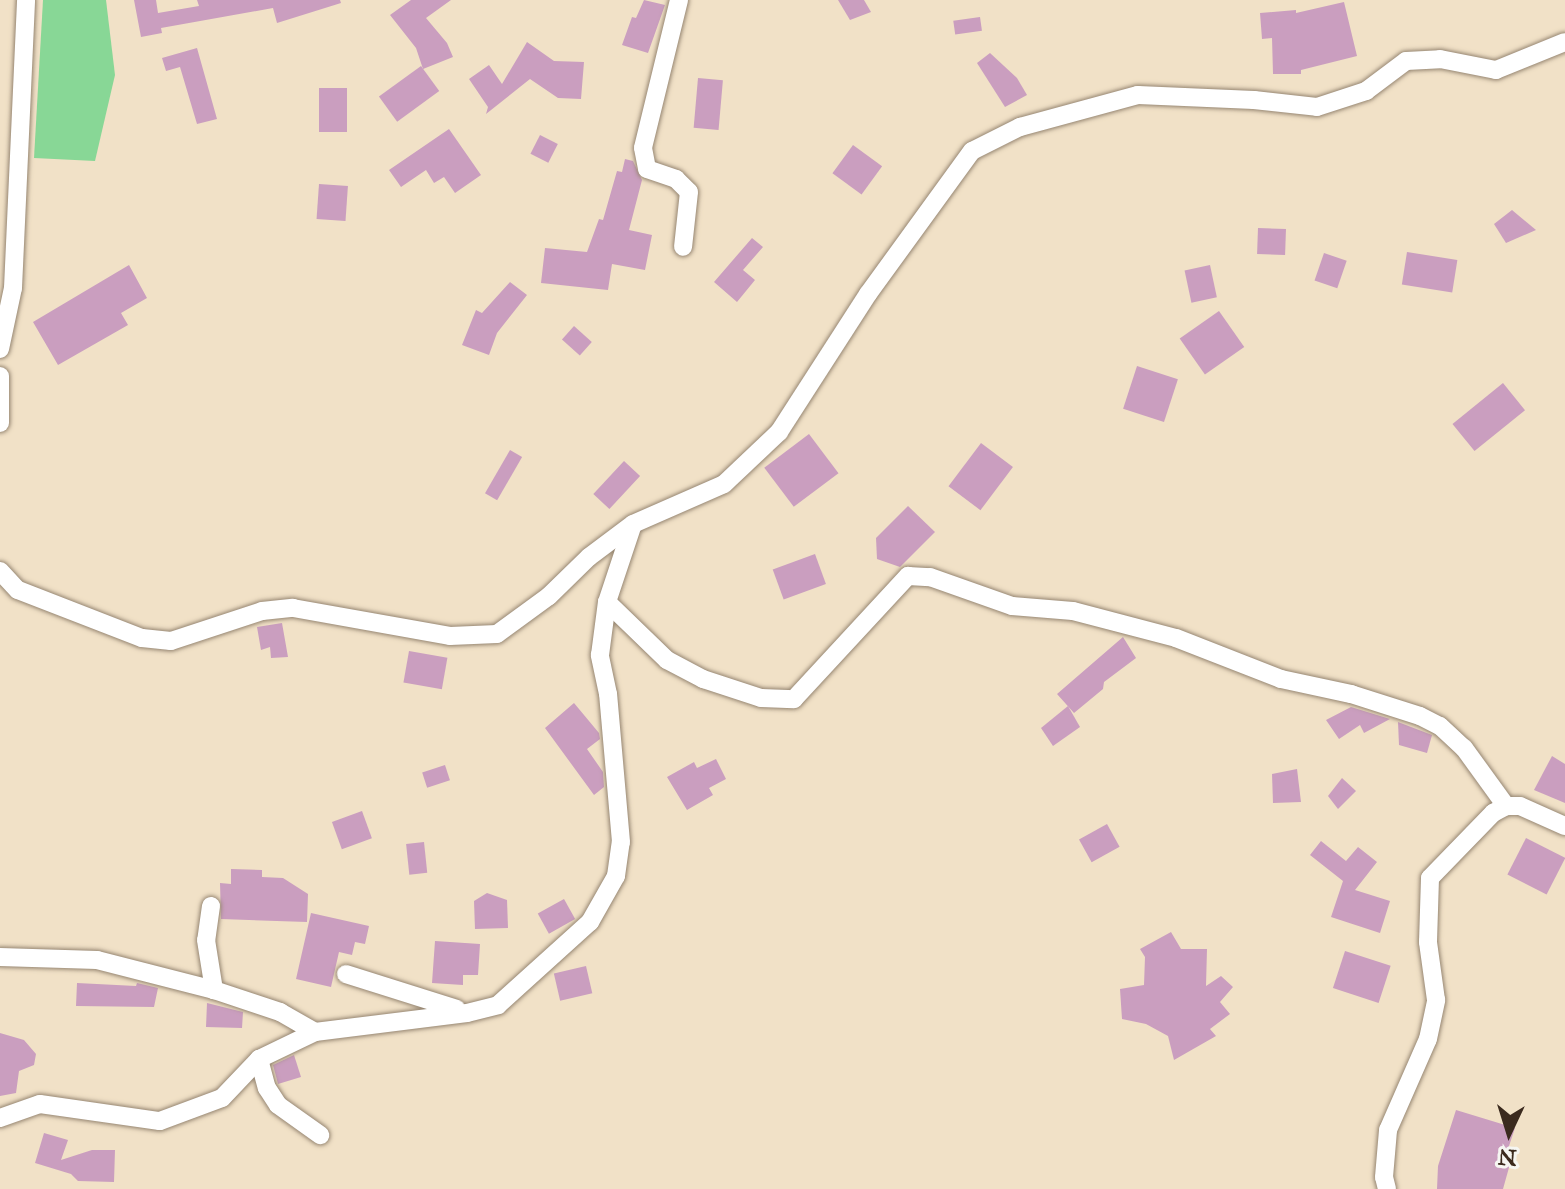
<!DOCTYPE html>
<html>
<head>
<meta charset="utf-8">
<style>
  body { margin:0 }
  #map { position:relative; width:1565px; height:1189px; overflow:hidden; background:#f1e1c7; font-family:"IM FELL Great Primer",serif }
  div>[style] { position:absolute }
  .green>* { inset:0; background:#88d796 }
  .building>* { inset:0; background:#ca9ebf; transform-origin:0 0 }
  .roads { filter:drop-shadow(0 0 2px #968672) drop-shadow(0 0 2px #968672) }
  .minor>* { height:18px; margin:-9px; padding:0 9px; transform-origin:9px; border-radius:9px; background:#fff }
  span { translate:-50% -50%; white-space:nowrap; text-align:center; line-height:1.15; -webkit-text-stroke:7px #f6f6f2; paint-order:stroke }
  .north { position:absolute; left:1469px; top:1093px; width:80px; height:80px; -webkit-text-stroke:6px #f6f6f2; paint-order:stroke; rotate:184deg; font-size:22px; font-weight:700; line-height:32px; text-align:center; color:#3b2a1e }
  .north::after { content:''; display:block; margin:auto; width:28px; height:36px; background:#3b2a1e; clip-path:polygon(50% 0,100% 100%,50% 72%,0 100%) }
</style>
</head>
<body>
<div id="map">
  <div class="green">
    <div style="clip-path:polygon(43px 0,106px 0,115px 75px,95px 161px,34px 158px)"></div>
  </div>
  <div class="building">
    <div style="clip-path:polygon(134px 0,156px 0,158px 13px,199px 6px,197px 0,340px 0,341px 3px,277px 23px,273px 8px,161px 28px,162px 33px,141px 37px)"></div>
    <div style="clip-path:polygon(411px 0,451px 0,426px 18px,447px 43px,453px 57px,423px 69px,416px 48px,390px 15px)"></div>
    <div style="clip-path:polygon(644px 0,665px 5px,648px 53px,622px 45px,632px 17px,636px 18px)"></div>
    <div style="clip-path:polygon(838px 0,864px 0,871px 12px,850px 20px)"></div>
    <div style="clip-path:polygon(1344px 2px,1357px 56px,1301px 70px,1301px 74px,1273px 74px,1272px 38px,1262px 39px,1260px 13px,1296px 10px,1296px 13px)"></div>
    <div style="left:980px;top:17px;width:14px;height:27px;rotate:82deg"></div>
    <div style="clip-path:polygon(527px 42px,554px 61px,584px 62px,581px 99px,558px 98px,530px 79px,486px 114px,488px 107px,469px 79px,489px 65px,502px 84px)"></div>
    <div style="clip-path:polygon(197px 48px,217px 119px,197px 124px,180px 67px,166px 71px,162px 58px)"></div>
    <div style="clip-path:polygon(990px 53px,1017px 78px,1027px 95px,1005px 107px,977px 63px)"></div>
    <div style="left:421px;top:66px;width:31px;height:52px;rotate:54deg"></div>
    <div style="left:698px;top:78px;width:25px;height:50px;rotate:5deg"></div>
    <div style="left:319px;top:88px;width:28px;height:44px"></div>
    <div style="clip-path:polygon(449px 129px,481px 175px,455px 193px,444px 177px,434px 183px,426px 170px,401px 187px,389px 170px)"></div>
    <div style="left:540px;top:135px;width:20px;height:21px;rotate:27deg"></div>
    <div style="left:853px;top:145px;width:36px;height:35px;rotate:36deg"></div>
    <div style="clip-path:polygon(625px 159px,633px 161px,642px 180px,629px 230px,652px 235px,645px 270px,612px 264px,608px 290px,541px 283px,545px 248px,587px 252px,599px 219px,603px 220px,617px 171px,622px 172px)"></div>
    <div style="left:319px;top:184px;width:29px;height:35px;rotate:4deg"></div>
    <div style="clip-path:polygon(1512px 210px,1536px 230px,1506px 243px,1494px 224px)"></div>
    <div style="left:1258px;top:228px;width:28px;height:26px;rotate:2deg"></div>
    <div style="clip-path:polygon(752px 238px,763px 247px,743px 270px,755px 280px,737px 302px,714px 282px)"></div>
    <div style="left:1407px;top:252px;width:51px;height:33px;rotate:9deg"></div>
    <div style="left:1324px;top:253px;width:24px;height:29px;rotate:19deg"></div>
    <div style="clip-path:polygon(129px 265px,147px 298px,121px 313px,128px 325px,58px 365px,33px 322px)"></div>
    <div style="left:1210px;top:265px;width:33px;height:26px;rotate:78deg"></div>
    <div style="clip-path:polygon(510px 282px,527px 295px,497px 333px,489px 355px,462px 345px,476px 310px,482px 313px)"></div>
    <div style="left:1219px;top:311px;width:44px;height:48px;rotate:55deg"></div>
    <div style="left:574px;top:326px;width:24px;height:18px;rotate:42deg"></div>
    <div style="left:1137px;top:366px;width:43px;height:45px;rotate:18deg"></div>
    <div style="left:1503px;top:383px;width:35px;height:65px;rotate:51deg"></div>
    <div style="left:809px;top:434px;width:49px;height:56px;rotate:53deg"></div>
    <div style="left:981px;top:443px;width:40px;height:54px;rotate:37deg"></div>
    <div style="left:510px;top:450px;width:14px;height:50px;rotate:30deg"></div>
    <div style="left:624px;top:461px;width:22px;height:45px;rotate:43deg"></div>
    <div style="clip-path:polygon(908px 506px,935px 532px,900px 567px,877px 559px,876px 538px)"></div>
    <div style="left:815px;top:554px;width:32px;height:45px;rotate:70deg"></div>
    <div style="clip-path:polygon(282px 623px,288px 657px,271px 658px,270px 647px,261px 650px,257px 627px)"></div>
    <div style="clip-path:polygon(1123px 637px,1136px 658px,1104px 682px,1103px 689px,1074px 713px,1057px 694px)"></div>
    <div style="left:409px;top:651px;width:39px;height:32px;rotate:10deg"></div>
    <div style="clip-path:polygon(574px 703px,599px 733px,600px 739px,587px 749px,603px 772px,604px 787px,594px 795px,545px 728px)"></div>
    <div style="clip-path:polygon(1068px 706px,1080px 727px,1053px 746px,1041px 728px)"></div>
    <div style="clip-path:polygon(1351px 707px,1390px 719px,1364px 733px,1360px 725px,1339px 739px,1326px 720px)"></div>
    <div style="clip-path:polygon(1398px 722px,1432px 735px,1427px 753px,1399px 745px)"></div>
    <div style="clip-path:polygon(1552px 756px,1565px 764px,1565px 803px,1534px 790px)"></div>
    <div style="clip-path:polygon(716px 759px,726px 779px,709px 788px,713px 795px,687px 810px,667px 777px,694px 762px,697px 768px)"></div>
    <div style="left:445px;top:765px;width:16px;height:24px;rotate:72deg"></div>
    <div style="clip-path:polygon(1297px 769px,1301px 802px,1273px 803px,1272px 774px)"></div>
    <div style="clip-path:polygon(1342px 778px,1356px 791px,1338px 809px,1328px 796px)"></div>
    <div style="left:362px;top:811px;width:29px;height:32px;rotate:70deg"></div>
    <div style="left:1107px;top:824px;width:26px;height:32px;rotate:61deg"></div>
    <div style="left:1526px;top:838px;width:44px;height:41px;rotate:27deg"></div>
    <div style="clip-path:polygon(1321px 841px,1346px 861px,1358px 847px,1377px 862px,1355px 890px,1390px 901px,1380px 933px,1331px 917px,1343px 881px,1310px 855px)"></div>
    <div style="left:424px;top:842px;width:31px;height:18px;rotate:84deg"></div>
    <div style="clip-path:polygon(231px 869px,262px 870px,262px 877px,283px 878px,308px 894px,307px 922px,221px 919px,220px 883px,231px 884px)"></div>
    <div style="clip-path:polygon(487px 893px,507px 900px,508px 928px,475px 929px,474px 901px)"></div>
    <div style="left:564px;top:899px;width:23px;height:30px;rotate:61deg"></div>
    <div style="clip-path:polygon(311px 913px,369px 926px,365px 944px,355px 942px,352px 955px,339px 952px,331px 987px,296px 979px)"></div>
    <div style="clip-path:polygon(1171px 932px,1181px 949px,1207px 949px,1206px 986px,1221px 976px,1233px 987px,1220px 1002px,1230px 1014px,1210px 1029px,1216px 1036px,1174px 1060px,1168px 1036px,1146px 1024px,1122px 1019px,1120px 989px,1144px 985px,1145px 957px,1140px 949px)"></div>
    <div style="clip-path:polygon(435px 941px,480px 944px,478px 975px,463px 975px,463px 985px,432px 983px)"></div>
    <div style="left:1345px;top:951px;width:48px;height:39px;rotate:18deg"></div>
    <div style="left:586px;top:966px;width:28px;height:33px;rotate:77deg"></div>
    <div style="clip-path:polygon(77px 983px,136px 986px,137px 983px,158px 988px,154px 1007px,76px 1006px)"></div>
    <div style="clip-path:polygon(207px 1003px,243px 1012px,242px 1028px,206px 1027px)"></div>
    <div style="clip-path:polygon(0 1033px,24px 1040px,36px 1054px,34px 1065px,19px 1071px,16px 1093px,0 1096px)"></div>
    <div style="clip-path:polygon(294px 1055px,301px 1077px,278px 1084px,273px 1065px)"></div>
    <div style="clip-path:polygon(1456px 1110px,1515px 1128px,1504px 1161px,1510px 1164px,1503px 1189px,1437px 1189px,1438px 1166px)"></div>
    <div style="clip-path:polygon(44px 1133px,68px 1140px,61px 1160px,92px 1150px,115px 1150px,114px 1182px,78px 1181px,71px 1174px,35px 1163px)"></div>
  </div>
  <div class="roads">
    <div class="minor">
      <div style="left:679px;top:0;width:152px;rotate:103.7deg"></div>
      <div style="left:643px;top:148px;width:21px;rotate:79deg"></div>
      <div style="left:647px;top:169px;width:31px;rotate:19deg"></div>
      <div style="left:676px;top:179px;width:18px;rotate:45deg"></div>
      <div style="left:689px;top:192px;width:55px;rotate:96.2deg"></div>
      <div style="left:0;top:349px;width:62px;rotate:-78deg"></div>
      <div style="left:13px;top:288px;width:288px;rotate:-87.4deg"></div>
      <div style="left:0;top:376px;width:47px;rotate:90deg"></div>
      <div style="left:0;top:571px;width:26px;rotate:47deg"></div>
      <div style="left:18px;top:590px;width:133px;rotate:21.2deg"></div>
      <div style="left:142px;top:638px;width:29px;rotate:6deg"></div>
      <div style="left:171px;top:641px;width:96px;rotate:-18.2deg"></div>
      <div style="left:262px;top:611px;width:31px;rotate:-6deg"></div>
      <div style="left:293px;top:608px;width:159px;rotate:10.1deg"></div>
      <div style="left:450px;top:636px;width:47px;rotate:-2.4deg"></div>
      <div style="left:497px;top:634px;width:64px;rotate:-36.2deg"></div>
      <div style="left:549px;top:596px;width:56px;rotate:-44.3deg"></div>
      <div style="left:589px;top:557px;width:55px;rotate:-36.9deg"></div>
      <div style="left:633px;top:524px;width:99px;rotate:-23.7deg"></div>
      <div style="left:724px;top:484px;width:76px;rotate:-43.4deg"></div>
      <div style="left:779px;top:432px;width:164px;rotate:-57.2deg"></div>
      <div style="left:868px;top:294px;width:177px;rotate:-54deg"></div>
      <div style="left:972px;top:151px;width:54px;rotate:-26.6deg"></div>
      <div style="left:1020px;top:127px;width:122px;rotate:-15.2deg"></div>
      <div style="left:1138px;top:95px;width:116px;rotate:2.5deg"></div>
      <div style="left:1254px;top:100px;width:63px;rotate:6.3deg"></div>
      <div style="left:1317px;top:107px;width:52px;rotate:-18.1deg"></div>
      <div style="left:1366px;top:91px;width:50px;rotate:-36.9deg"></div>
      <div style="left:1406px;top:61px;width:34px;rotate:-3deg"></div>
      <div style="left:1440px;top:59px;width:57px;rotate:11.1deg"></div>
      <div style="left:1496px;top:70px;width:74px;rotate:-22.1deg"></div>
      <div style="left:607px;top:602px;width:83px;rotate:44deg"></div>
      <div style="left:667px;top:660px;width:41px;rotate:27.8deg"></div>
      <div style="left:703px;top:679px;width:61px;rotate:18.1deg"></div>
      <div style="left:761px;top:698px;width:33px;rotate:2deg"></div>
      <div style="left:794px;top:699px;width:168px;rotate:-47.2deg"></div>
      <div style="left:908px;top:576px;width:22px;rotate:3deg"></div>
      <div style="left:930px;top:577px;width:87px;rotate:19.5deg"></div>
      <div style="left:1012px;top:606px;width:61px;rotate:4.7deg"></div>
      <div style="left:1073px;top:611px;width:106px;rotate:14.7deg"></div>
      <div style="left:1176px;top:638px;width:113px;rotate:21.3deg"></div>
      <div style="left:1281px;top:679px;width:72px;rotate:12.1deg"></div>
      <div style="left:1351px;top:694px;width:72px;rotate:17.7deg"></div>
      <div style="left:1420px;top:716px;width:22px;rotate:27deg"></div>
      <div style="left:1440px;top:726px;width:33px;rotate:43deg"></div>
      <div style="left:1464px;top:748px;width:72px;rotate:54.1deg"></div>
      <div style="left:211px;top:906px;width:34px;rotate:98deg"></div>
      <div style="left:206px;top:940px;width:51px;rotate:80.9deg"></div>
      <div style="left:214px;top:990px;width:70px;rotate:18.4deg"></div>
      <div style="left:280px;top:1012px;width:40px;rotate:29.7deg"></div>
      <div style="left:0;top:957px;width:97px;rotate:1.8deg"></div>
      <div style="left:97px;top:960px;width:121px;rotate:14.4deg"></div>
      <div style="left:346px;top:974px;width:116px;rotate:17.5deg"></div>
      <div style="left:259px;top:1059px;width:30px;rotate:75deg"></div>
      <div style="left:267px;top:1088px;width:20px;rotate:57deg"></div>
      <div style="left:278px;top:1105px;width:52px;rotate:35.5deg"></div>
      <div style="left:0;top:1118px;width:42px;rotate:-19.3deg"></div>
      <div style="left:40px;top:1104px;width:121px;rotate:8.1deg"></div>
      <div style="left:160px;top:1121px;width:66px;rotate:-20.4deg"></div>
      <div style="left:222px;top:1098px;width:54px;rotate:-46.5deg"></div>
      <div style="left:259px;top:1059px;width:62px;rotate:-25.7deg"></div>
      <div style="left:315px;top:1032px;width:153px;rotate:-7.1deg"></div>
      <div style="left:467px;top:1013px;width:32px;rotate:-14deg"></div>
      <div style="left:498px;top:1005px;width:124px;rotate:-42.1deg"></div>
      <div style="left:590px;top:922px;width:53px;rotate:-60.5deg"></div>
      <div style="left:616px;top:876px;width:34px;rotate:-82deg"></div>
      <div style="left:621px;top:842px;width:149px;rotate:-95deg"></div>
      <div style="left:608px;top:694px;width:40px;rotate:-102deg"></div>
      <div style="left:600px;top:655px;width:53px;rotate:-82.5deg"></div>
      <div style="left:607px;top:602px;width:79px;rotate:-71.6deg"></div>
      <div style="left:1387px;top:1189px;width:12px;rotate:-104deg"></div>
      <div style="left:1384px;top:1177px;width:47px;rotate:-85.1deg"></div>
      <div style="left:1388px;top:1130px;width:99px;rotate:-66.3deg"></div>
      <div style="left:1428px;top:1039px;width:40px;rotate:-78deg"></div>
      <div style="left:1436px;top:1000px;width:59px;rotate:-97.9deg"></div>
      <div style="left:1428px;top:942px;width:64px;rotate:-88.2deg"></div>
      <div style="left:1430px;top:878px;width:91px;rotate:-45.9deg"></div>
      <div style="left:1493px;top:813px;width:15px;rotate:-28deg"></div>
      <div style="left:1506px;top:806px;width:14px"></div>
      <div style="left:1520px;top:806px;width:49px;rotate:24deg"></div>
    </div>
  </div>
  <div class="north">N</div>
</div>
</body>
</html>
